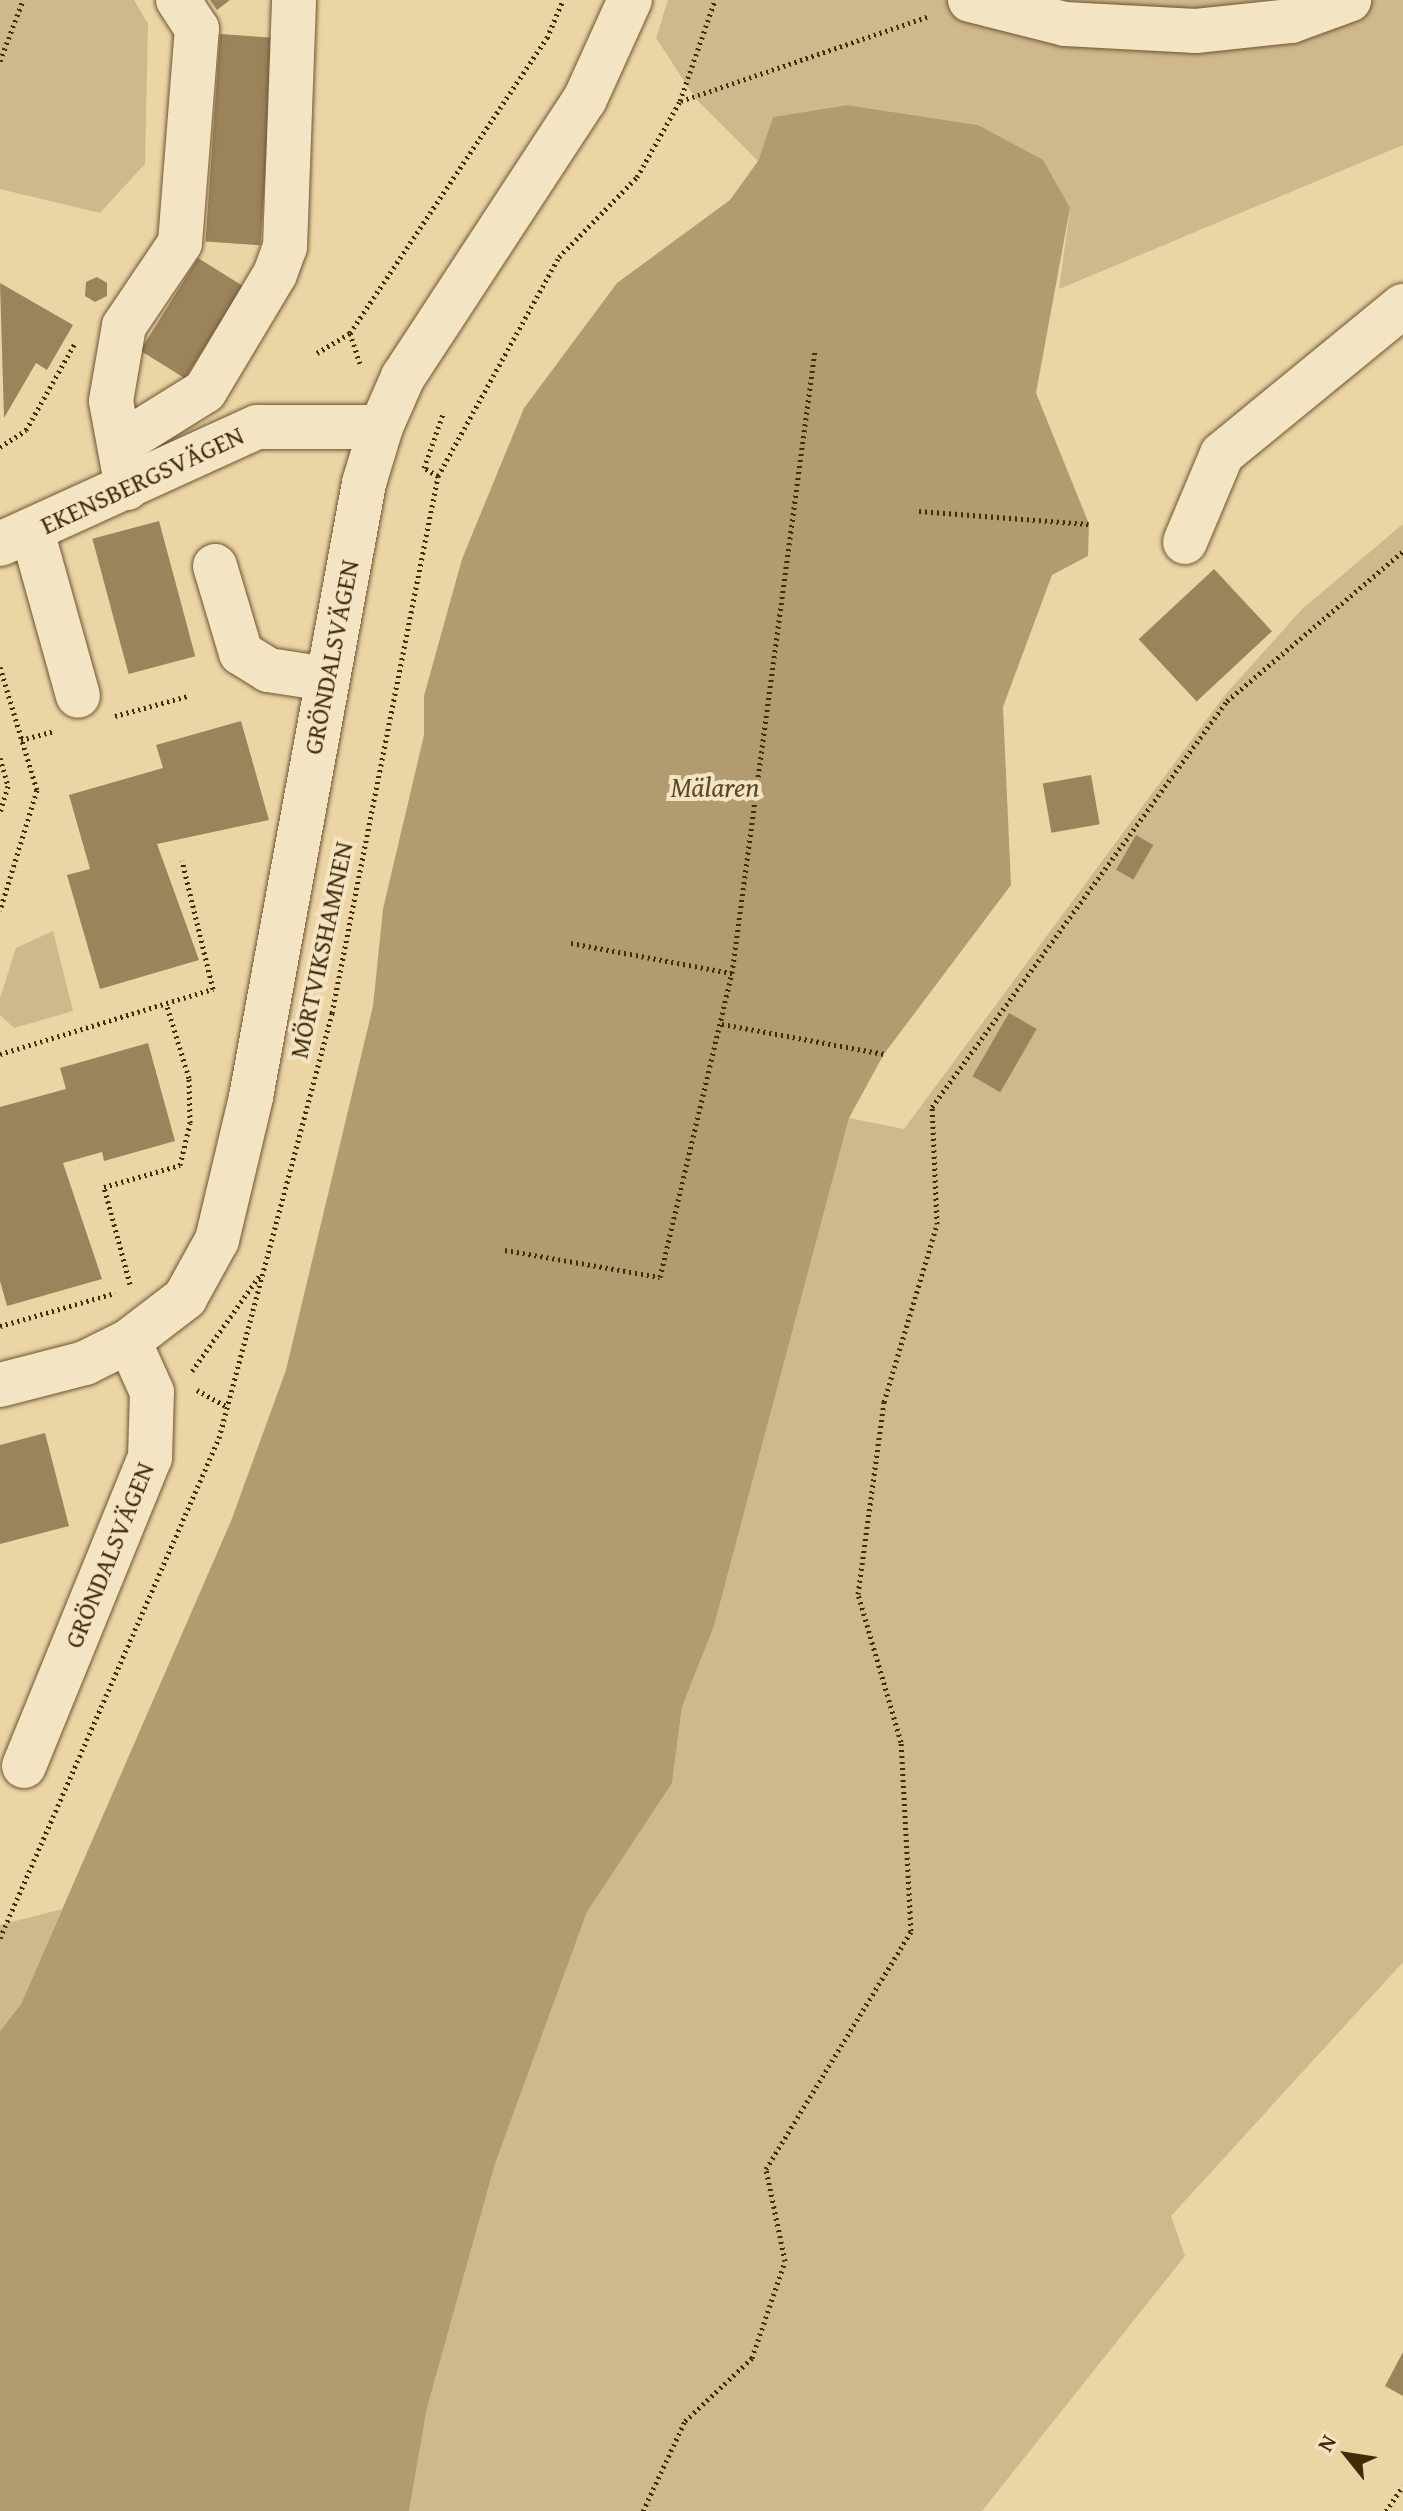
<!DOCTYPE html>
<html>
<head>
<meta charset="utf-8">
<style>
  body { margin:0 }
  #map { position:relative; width:1403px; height:2511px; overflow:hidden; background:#ecd5a5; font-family:"Gentium Book Plus",serif }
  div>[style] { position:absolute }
  .green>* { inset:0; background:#cfb88b }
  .water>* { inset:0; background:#b39b70 }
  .building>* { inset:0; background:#9b835b; transform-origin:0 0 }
  .path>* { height:5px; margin-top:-2.5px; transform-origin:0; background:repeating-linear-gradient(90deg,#432b0a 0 2px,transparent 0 6px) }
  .roads { filter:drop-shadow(0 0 2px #6d5631) drop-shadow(0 0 2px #6d5631) }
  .minor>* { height:44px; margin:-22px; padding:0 22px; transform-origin:22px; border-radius:22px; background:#f3e4c4 }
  span { translate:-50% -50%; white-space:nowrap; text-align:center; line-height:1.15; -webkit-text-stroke:8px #f3e4c4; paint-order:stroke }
  .street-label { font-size:26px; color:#432b0a }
  .water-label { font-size:28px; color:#5f4724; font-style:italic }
  .north { position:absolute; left:1307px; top:2415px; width:80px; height:80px; -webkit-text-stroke:6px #f3e4c4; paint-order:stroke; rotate:300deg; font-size:22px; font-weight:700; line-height:32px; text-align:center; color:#432b0a }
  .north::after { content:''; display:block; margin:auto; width:28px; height:36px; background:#432b0a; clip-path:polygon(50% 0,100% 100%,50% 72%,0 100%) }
</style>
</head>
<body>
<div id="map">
  <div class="green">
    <div style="clip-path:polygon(0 0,134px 0,148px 24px,145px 164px,100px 213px,0 189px)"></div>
    <div style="clip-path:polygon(668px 0,1403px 0,1403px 145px,1059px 289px,1070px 208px,978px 125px,847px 105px,773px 117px,758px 161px,696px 99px,656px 38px)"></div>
    <div style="clip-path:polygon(1403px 524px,1403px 1962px,1171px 2216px,1185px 2256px,982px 2511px,409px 2511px,427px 2408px,495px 2164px,587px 1912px,672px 1782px,682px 1707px,714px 1626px,849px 1118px,904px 1129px,1224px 696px,1302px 609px)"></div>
    <div style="clip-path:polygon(53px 931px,73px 1011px,14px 1028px,0 1015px,0 998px,16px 948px)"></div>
    <div style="clip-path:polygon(62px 1909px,21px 2004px,0 2031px,0 1925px)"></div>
  </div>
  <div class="water">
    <div style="clip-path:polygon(847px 105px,978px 125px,1043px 160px,1070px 208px,1036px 393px,1089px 524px,1088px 556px,1052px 575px,1003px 707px,1011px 885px,884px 1054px,849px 1118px,714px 1626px,682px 1707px,672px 1783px,587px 1912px,495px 2164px,427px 2408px,409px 2511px,0 2511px,0 2031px,21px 2004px,231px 1521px,286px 1370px,373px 1006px,383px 909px,424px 735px,424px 696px,462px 559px,524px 408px,617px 283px,730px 200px,758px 161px,773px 117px)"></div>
  </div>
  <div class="building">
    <div style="clip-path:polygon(210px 0,230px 0,217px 10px)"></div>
    <div style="left:220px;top:34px;width:55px;height:208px;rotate:4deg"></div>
    <div style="left:198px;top:258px;width:53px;height:109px;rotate:32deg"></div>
    <div style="clip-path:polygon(97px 277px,107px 283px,107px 296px,95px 302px,85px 296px,86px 282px)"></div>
    <div style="clip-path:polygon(0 283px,73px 325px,47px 370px,36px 363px,4px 418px)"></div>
    <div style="left:159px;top:521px;width:140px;height:69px;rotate:75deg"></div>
    <div style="left:1214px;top:569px;width:85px;height:103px;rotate:47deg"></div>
    <div style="clip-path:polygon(241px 721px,269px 820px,157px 844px,199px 960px,100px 989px,67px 875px,90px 869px,69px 795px,163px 768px,156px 745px)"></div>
    <div style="left:1091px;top:775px;width:50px;height:49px;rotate:80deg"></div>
    <div style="left:1136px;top:835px;width:20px;height:40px;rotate:30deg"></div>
    <div style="left:1009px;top:1013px;width:32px;height:73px;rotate:30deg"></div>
    <div style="clip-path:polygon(148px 1043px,175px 1141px,104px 1161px,102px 1152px,63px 1163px,102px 1279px,7px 1306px,0 1281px,0 1107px,66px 1089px,60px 1068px)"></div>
    <div style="clip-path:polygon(45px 1433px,69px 1526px,0 1544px,0 1445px)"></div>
    <div style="clip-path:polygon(1403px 2352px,1403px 2396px,1385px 2386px)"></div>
  </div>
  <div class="path">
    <div style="left:0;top:61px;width:65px;rotate:-69.3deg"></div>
    <div style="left:681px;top:101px;width:262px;rotate:-18.9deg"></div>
    <div style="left:350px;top:333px;width:32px;rotate:72deg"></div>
    <div style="left:317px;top:353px;width:39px;rotate:-31deg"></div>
    <div style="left:350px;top:333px;width:355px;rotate:-56.3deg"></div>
    <div style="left:547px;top:38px;width:41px;rotate:-67.2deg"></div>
    <div style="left:0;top:447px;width:31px;rotate:-33deg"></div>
    <div style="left:26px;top:430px;width:100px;rotate:-60.6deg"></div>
    <div style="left:438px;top:476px;width:16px;rotate:-150deg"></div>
    <div style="left:424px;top:468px;width:60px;rotate:-70.7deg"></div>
    <div style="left:919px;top:511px;width:170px;rotate:4.4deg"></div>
    <div style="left:0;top:667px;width:128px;rotate:73.3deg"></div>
    <div style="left:37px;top:790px;width:126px;rotate:107.1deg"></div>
    <div style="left:115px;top:716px;width:76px;rotate:-15.3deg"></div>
    <div style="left:21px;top:740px;width:35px;rotate:-15deg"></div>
    <div style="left:0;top:758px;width:29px;rotate:74deg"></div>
    <div style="left:8px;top:786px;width:27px;rotate:107deg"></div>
    <div style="left:571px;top:943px;width:164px;rotate:10.6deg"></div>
    <div style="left:722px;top:1024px;width:165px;rotate:10.5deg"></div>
    <div style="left:0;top:1054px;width:223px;rotate:-17deg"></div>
    <div style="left:213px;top:989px;width:132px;rotate:-103.6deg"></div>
    <div style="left:505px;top:1250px;width:157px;rotate:9.9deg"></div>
    <div style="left:660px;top:1277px;width:312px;rotate:-76.7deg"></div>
    <div style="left:732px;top:973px;width:629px;rotate:-82.41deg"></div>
    <div style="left:130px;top:1284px;width:100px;rotate:-105deg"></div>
    <div style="left:104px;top:1187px;width:79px;rotate:-16.1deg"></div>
    <div style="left:180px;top:1165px;width:43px;rotate:-76.6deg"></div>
    <div style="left:190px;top:1123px;width:45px;rotate:-91.3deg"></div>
    <div style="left:189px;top:1078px;width:78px;rotate:-107deg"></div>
    <div style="left:0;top:1326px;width:120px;rotate:-16deg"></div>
    <div style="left:192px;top:1371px;width:118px;rotate:-54.7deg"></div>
    <div style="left:197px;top:1390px;width:35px;rotate:29deg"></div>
    <div style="left:0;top:1938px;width:546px;rotate:-66.35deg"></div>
    <div style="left:219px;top:1438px;width:440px;rotate:-75.1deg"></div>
    <div style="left:332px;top:1013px;width:547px;rotate:-78.83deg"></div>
    <div style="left:438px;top:476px;width:250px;rotate:-61.1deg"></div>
    <div style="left:559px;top:257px;width:112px;rotate:-45.7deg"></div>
    <div style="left:637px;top:177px;width:87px;rotate:-60.5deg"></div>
    <div style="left:680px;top:101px;width:107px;rotate:-70.9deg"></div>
    <div style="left:643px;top:2511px;width:99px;rotate:-65deg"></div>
    <div style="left:685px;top:2421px;width:92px;rotate:-43.2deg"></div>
    <div style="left:752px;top:2358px;width:102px;rotate:-71.2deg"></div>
    <div style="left:785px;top:2261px;width:94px;rotate:-101.7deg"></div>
    <div style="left:766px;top:2169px;width:279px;rotate:-58.6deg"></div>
    <div style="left:911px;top:1931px;width:189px;rotate:-93deg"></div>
    <div style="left:901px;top:1742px;width:154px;rotate:-106.2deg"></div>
    <div style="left:858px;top:1594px;width:194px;rotate:-82.3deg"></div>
    <div style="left:884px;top:1402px;width:186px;rotate:-73.4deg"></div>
    <div style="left:937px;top:1224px;width:117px;rotate:-92.4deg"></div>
    <div style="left:932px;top:1107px;width:502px;rotate:-54deg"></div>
    <div style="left:1227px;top:701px;width:231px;rotate:-40.4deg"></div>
    <div style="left:1386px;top:2511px;width:30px;rotate:-56deg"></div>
  </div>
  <div class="roads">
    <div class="minor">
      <div style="left:970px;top:0;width:98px;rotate:14.2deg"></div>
      <div style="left:1065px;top:24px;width:131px;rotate:3.1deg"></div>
      <div style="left:1196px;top:31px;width:96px;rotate:-6deg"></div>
      <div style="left:1291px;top:21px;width:62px;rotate:-19.9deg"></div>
      <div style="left:120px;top:444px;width:100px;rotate:-31.9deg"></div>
      <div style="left:205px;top:391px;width:136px;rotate:-59.1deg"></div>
      <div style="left:275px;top:274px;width:29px;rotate:-70deg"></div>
      <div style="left:285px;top:247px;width:247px;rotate:-87.9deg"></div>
      <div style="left:127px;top:488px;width:88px;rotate:-100.4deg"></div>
      <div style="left:111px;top:401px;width:76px;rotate:-80.2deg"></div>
      <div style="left:124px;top:326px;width:100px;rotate:-56deg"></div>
      <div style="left:180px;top:243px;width:215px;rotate:-85.5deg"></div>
      <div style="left:197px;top:29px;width:35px;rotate:-123deg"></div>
      <div style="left:32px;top:531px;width:171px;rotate:74.4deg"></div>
      <div style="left:1185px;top:542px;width:95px;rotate:-67.2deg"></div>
      <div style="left:1222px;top:454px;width:234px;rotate:-39.3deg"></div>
      <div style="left:0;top:544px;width:282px;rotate:-24.5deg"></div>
      <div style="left:257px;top:427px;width:124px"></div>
      <div style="left:215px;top:566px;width:91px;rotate:73.4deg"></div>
      <div style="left:241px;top:653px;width:32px;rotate:32deg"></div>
      <div style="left:268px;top:670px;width:60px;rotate:8.7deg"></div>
      <div style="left:0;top:1385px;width:88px;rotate:-14.5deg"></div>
      <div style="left:85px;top:1363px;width:49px;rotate:-26.6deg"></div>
      <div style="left:129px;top:1341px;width:71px;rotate:-37.5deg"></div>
      <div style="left:185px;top:1298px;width:66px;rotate:-61.1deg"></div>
      <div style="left:217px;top:1240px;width:147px;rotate:-76.6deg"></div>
      <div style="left:251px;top:1097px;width:624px;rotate:-79.57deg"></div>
      <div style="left:364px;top:483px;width:59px;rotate:-73.1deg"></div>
      <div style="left:381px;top:427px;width:55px;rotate:-66.3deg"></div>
      <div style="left:403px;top:377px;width:332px;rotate:-56.8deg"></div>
      <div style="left:585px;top:99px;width:109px;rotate:-65.6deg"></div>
      <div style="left:24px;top:1766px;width:333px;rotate:-67.8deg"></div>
      <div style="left:150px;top:1458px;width:66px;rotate:-88.3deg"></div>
      <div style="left:152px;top:1392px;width:56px;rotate:-114.3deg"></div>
    </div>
  </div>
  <div class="street-label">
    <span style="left:142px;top:480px;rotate:-25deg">EKENSBERGSVÄGEN</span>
    <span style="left:331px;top:657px;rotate:-79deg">GRÖNDALSVÄGEN</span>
    <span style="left:321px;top:950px;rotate:-78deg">MÖRTVIKSHAMNEN</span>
    <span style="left:109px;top:1555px;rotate:-68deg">GRÖNDALSVÄGEN</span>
  </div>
  <div class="water-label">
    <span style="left:715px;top:787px">Mälaren</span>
  </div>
  <div class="north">N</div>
</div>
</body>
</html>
